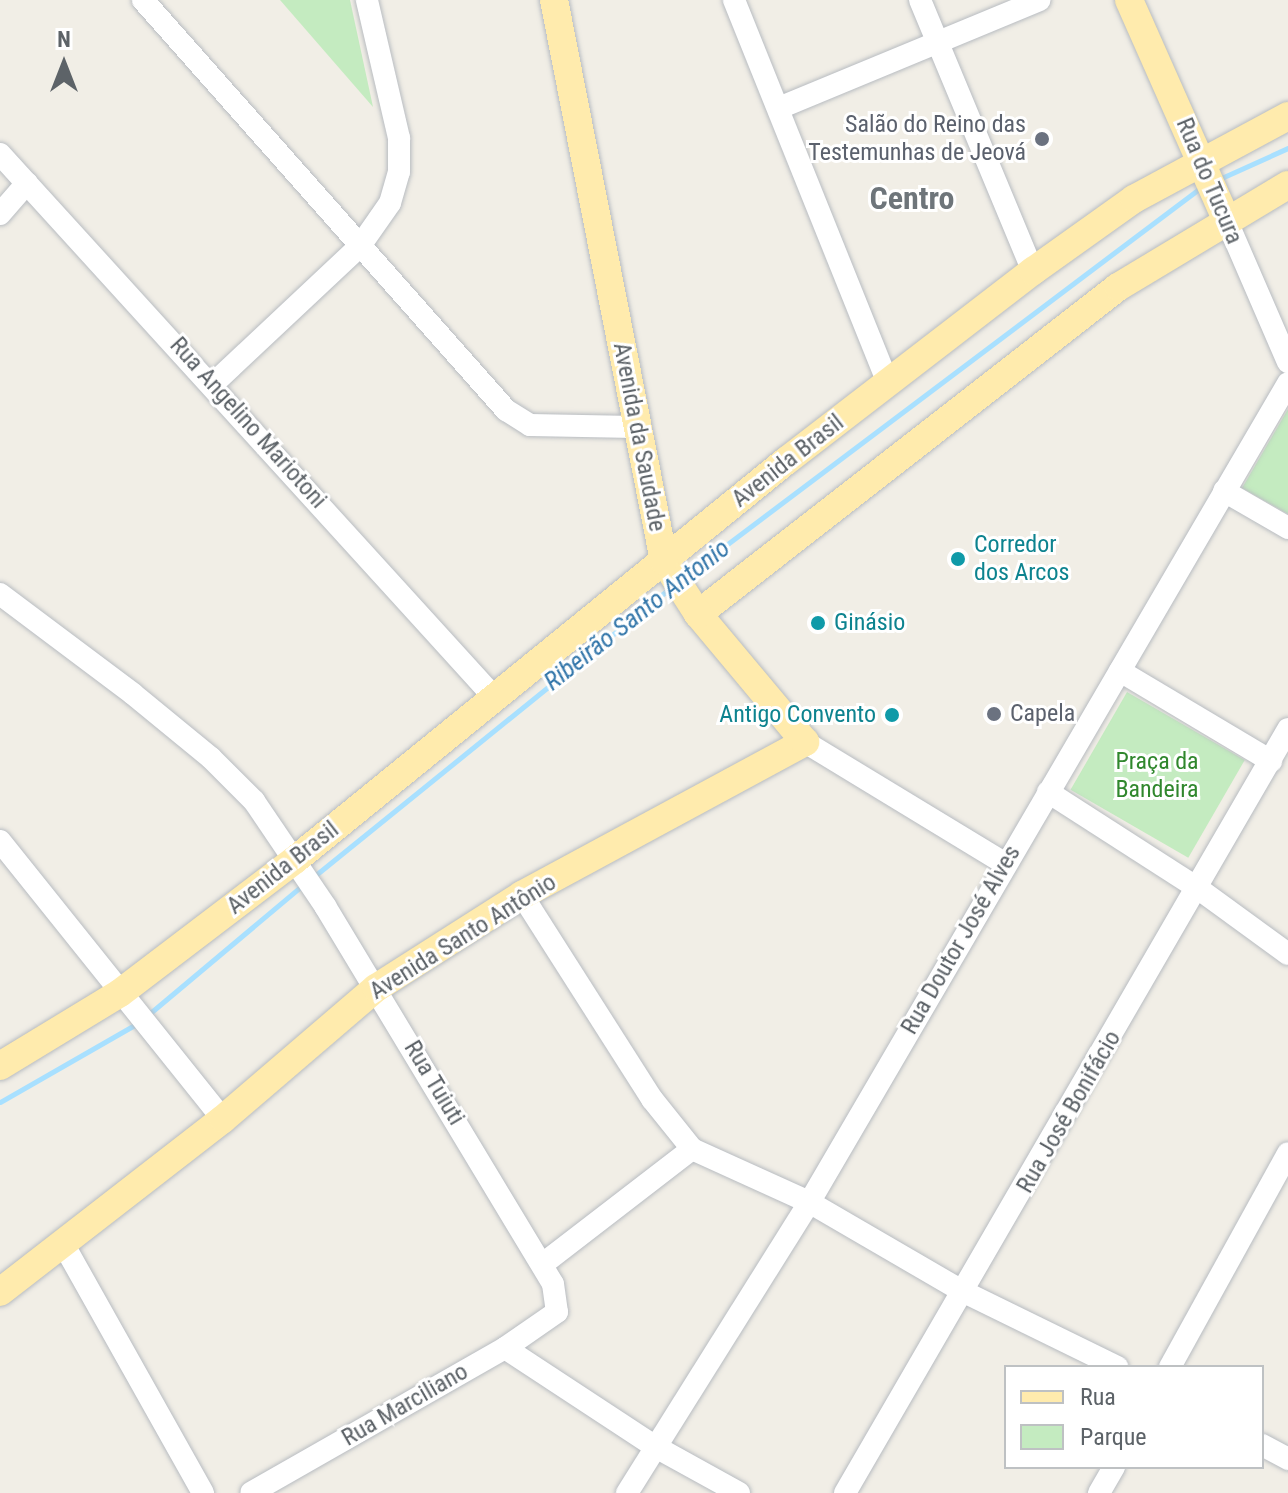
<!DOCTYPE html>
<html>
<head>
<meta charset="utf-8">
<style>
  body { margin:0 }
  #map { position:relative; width:1288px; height:1493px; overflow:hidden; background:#f1eee6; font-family:"Roboto Condensed",sans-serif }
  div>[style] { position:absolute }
  .green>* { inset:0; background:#c4ebc0; transform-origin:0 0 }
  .stream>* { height:5px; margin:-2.5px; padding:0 2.5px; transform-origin:2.5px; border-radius:2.5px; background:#a8e0ff }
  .roads { filter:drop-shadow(0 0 2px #b8bcc1) drop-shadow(0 0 2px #b8bcc1) }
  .minor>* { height:22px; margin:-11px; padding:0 11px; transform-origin:11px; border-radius:11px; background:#fff }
  .major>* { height:28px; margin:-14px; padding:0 14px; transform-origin:14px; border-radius:14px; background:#ffebad }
  .dots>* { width:22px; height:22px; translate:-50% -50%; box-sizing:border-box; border:4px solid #fff; border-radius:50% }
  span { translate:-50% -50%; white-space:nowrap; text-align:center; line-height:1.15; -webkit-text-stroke:6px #fff; paint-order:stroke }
  .worship-label { font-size:24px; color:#5b616d }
  .right { translate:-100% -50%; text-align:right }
  .left { translate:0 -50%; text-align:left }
  .street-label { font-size:24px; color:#5d6368 }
  .culture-label { font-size:24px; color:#0d838f }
  .park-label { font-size:24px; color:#30872d }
  .water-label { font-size:26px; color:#3477aa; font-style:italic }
  .district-label { font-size:32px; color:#6e757a; font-weight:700 }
  .legend { position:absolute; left:1004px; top:1365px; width:260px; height:104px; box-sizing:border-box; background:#fff; border:2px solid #bec1c3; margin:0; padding:10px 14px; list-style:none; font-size:24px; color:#5d6368 }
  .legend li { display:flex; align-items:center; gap:16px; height:40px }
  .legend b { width:40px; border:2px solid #bec1c3 }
  .north { position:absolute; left:24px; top:24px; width:80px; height:80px; -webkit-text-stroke:6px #fff; paint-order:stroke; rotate:0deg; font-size:22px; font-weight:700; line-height:32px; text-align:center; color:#5d6368 }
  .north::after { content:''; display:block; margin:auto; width:28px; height:36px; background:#5d6368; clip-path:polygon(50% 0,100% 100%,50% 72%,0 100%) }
</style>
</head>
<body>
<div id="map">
  <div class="green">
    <div style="clip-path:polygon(280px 0,350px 0,373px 107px)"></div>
    <div style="clip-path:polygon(1288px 409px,1288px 514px,1242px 488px)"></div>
    <div style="left:1127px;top:692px;width:136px;height:113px;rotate:30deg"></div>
  </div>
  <div class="stream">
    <div style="left:1217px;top:180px;width:78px;rotate:-24.3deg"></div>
    <div style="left:685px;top:576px;width:645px;rotate:-36.99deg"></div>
    <div style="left:312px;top:878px;width:462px;rotate:-39deg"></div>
    <div style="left:149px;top:1014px;width:202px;rotate:-40deg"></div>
    <div style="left:0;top:1102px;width:159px;rotate:-29.8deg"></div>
  </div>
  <div class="roads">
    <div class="minor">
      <div style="left:143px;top:0;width:548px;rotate:48.48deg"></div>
      <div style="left:506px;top:410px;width:28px;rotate:32deg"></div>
      <div style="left:530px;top:425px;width:105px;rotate:1.1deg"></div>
      <div style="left:734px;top:0;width:413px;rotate:68.1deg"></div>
      <div style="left:920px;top:0;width:294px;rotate:67.4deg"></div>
      <div style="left:779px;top:108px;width:282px;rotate:-22.5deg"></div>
      <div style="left:0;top:154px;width:733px;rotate:47.71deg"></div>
      <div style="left:0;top:214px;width:41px;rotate:-48.9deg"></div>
      <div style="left:1226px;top:219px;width:156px;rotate:66.6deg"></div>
      <div style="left:213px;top:384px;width:202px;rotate:-43.2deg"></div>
      <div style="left:360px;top:246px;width:52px;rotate:-55.1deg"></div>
      <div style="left:390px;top:203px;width:32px;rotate:-74deg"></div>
      <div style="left:399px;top:172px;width:34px;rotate:-90deg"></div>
      <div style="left:399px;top:138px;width:142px;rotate:-103.1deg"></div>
      <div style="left:1224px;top:491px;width:74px;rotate:30deg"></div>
      <div style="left:0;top:594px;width:166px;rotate:36.9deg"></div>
      <div style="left:133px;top:694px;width:101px;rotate:39.4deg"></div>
      <div style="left:211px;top:758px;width:61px;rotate:45deg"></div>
      <div style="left:254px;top:801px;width:127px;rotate:55.9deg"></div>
      <div style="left:325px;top:906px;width:441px;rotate:58.9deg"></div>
      <div style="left:553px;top:1284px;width:28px;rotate:82deg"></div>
      <div style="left:557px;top:1312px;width:63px;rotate:145.3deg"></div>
      <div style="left:505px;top:1348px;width:292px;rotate:150.3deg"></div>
      <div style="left:1120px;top:671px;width:176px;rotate:30.8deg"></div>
      <div style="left:805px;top:742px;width:233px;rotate:31.3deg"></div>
      <div style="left:1048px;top:792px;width:179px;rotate:32.7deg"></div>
      <div style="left:1199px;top:889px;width:110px;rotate:36.1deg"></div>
      <div style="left:0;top:841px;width:356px;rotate:51.3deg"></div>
      <div style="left:522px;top:895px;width:242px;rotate:57.5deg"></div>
      <div style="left:652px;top:1099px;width:64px;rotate:51.3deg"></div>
      <div style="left:692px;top:1149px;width:128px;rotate:24.4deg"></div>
      <div style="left:809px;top:1202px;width:177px;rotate:30.2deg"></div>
      <div style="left:962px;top:1291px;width:173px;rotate:26.1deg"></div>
      <div style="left:65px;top:1247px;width:282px;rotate:60.7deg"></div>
      <div style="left:544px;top:1263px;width:187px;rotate:-37.6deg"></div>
      <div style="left:505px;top:1348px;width:178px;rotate:33.3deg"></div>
      <div style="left:654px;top:1446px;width:97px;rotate:28.9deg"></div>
      <div style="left:1170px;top:1367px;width:244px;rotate:-61.1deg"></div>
      <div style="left:1262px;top:1445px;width:30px;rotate:28deg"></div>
      <div style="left:627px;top:1493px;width:337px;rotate:-57.9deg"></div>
      <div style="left:806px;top:1208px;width:955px;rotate:-59.7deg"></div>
      <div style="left:845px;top:1493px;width:883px;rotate:-59.89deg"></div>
      <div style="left:1099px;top:1493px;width:30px;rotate:-60deg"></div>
    </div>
    <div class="major">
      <div style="left:1129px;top:0;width:240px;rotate:66.1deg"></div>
      <div style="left:698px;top:614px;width:532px;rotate:-37.9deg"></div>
      <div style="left:1118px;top:287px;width:198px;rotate:-31deg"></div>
      <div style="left:0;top:1066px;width:140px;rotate:-31.3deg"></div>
      <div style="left:120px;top:993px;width:221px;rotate:-37.3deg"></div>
      <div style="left:296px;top:859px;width:631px;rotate:-39.09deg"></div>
      <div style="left:786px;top:461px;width:312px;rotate:-37.6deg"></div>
      <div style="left:1033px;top:271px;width:124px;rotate:-35.5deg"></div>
      <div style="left:1134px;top:199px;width:175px;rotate:-28.3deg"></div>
      <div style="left:0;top:1292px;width:282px;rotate:-37.8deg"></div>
      <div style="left:223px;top:1119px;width:201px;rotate:-40.6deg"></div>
      <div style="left:376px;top:988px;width:173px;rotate:-32.5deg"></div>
      <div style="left:522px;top:895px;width:322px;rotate:-28.4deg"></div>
      <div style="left:805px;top:742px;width:167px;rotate:-129.9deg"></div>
      <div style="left:698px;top:614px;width:63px;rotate:-122.7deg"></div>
      <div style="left:664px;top:561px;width:572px;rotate:-101.09deg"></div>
    </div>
  </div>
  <div class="dots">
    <div style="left:1042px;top:139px;background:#6b7280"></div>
    <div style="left:958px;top:559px;background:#0f9aa8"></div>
    <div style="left:818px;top:623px;background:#0f9aa8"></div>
    <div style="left:994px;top:714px;background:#6b7280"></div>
    <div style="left:892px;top:715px;background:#0f9aa8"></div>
  </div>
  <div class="worship-label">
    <span class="right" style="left:1026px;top:139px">Salão do Reino das<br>Testemunhas de Jeová</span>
    <span class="left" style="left:1010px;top:714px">Capela</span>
  </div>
  <div class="street-label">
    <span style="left:1209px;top:181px;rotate:67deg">Rua do Tucura</span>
    <span style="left:248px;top:423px;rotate:48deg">Rua Angelino Mariotoni</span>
    <span style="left:639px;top:437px;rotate:79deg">Avenida da Saudade</span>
    <span style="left:788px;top:461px;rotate:-38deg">Avenida Brasil</span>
    <span style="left:283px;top:868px;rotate:-38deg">Avenida Brasil</span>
    <span style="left:463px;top:937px;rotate:-32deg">Avenida Santo Antônio</span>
    <span style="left:961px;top:940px;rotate:-60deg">Rua Doutor José Alves</span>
    <span style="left:434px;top:1083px;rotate:59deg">Rua Tuiuti</span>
    <span style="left:1069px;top:1112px;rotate:-60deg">Rua José Bonifácio</span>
    <span style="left:405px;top:1405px;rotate:-30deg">Rua Marciliano</span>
  </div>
  <div class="culture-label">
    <span class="left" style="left:974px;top:559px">Corredor<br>dos Arcos</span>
    <span class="left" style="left:834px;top:623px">Ginásio</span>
    <span class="right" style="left:876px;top:715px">Antigo Convento</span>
  </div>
  <div class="park-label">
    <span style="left:1157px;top:776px">Praça da<br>Bandeira</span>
  </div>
  <div class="water-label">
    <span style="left:637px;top:615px;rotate:-38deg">Ribeirão Santo Antonio</span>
  </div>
  <div class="district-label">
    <span style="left:912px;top:198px">Centro</span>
  </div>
  <ul class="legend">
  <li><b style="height:10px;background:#ffebad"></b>Rua</li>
  <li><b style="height:22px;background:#c4ebc0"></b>Parque</li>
  </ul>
  <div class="north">N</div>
</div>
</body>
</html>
